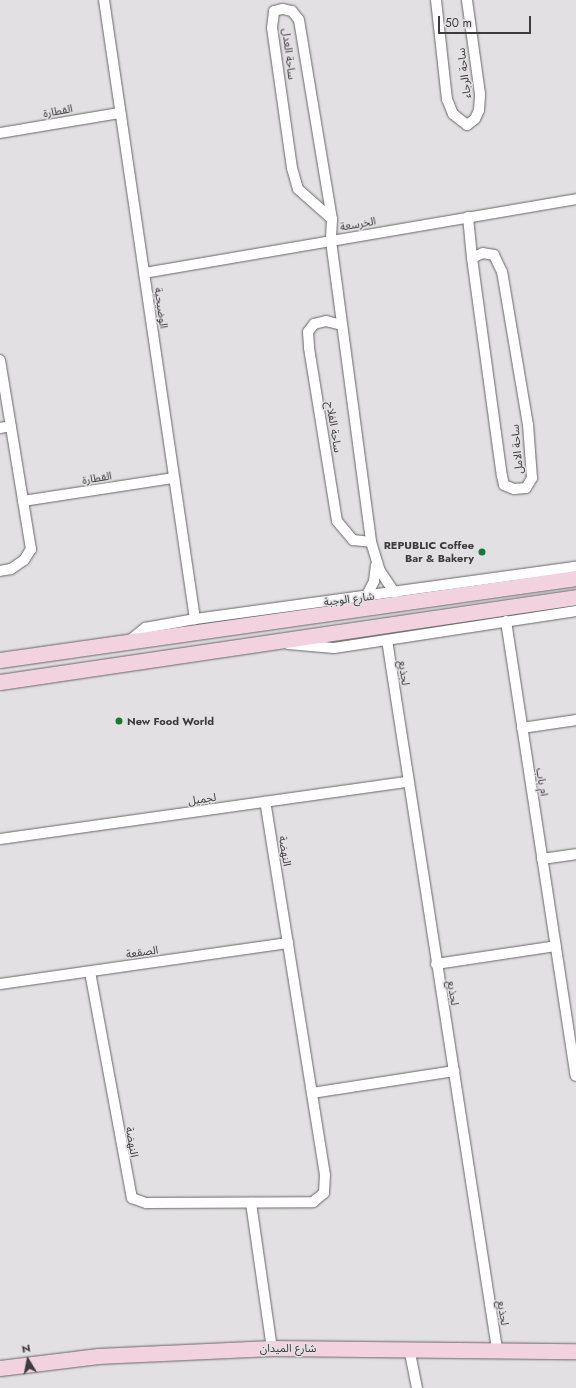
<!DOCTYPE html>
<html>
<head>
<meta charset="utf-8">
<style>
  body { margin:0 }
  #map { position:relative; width:576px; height:1388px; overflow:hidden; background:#e3e0e3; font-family:Jost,"Noto Sans Arabic",sans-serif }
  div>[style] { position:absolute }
  .roads { filter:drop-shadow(0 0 1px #686669) drop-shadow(0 0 1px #686669) }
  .street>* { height:10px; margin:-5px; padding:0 5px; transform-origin:5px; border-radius:5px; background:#fff }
  .secondary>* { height:15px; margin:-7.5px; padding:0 7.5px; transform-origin:7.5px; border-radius:7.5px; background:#f2d2df }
  .dots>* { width:11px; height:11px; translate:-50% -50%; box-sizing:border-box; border:2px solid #e3e0e3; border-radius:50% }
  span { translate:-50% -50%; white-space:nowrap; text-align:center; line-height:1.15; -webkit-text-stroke:3px #e3e0e3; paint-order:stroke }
  .street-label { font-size:11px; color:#3d3c3d }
  .poi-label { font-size:11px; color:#3d3c3d; font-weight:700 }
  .right { translate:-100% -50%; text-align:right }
  .left { translate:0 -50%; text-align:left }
  .north { position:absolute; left:8px; top:1340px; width:40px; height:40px; -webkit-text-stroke:3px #e3e0e3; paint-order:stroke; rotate:350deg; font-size:11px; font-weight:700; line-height:16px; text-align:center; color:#3d3c3d }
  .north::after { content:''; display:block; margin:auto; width:14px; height:18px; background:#3d3c3d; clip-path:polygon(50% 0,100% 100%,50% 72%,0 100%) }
  .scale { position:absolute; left:438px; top:16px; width:93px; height:18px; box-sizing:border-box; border:2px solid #3d3c3d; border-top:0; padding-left:5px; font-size:12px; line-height:14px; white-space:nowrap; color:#3d3c3d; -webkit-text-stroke:3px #e3e0e3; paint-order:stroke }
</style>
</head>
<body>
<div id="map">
  <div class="roads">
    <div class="street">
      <div style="left:104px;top:0;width:626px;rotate:81.64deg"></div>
      <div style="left:436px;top:0;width:100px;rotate:83.7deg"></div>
      <div style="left:447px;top:99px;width:16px;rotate:68deg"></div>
      <div style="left:453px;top:114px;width:18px;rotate:38deg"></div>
      <div style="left:467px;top:125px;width:10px;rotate:-37deg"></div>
      <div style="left:475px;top:119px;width:10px;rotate:-66deg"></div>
      <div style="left:479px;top:110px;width:16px;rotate:-86deg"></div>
      <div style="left:480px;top:94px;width:95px;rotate:-97.9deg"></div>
      <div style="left:0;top:133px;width:122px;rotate:-9.5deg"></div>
      <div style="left:468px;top:217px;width:41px;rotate:84.4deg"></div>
      <div style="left:472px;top:258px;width:220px;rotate:82.2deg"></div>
      <div style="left:502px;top:476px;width:9px;rotate:77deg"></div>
      <div style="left:504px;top:485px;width:11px;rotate:22deg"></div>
      <div style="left:514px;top:489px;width:12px;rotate:-5deg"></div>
      <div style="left:526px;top:488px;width:12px;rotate:-59deg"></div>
      <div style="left:532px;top:478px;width:53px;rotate:-94.3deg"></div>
      <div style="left:528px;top:425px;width:155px;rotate:-99.6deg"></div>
      <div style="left:502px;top:272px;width:19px;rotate:-115deg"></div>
      <div style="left:494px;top:255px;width:11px;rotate:-170deg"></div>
      <div style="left:483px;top:253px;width:12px;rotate:156deg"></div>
      <div style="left:332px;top:219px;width:45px;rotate:-138.6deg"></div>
      <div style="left:298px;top:189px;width:22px;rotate:-106deg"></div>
      <div style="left:292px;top:168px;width:141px;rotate:-98.1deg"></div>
      <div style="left:272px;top:28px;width:17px;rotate:-83deg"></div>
      <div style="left:274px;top:11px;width:9px;rotate:-13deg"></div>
      <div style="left:283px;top:9px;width:9px;rotate:13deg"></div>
      <div style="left:292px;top:11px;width:11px;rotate:52deg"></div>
      <div style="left:299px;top:20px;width:202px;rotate:80.6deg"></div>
      <div style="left:332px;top:219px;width:22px;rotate:93deg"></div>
      <div style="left:331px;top:241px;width:304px;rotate:82.4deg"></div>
      <div style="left:371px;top:542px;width:30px;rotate:73deg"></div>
      <div style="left:380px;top:571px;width:27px;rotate:56deg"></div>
      <div style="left:144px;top:273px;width:438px;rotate:-9.7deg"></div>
      <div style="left:342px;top:325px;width:16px;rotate:-166deg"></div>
      <div style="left:326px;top:321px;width:12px;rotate:166deg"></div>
      <div style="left:314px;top:324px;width:10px;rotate:127deg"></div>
      <div style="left:308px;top:332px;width:16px;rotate:86deg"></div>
      <div style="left:309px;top:348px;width:175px;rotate:80.8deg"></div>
      <div style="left:337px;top:521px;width:25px;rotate:50deg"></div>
      <div style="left:353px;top:540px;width:18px;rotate:6deg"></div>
      <div style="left:0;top:360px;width:192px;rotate:80.7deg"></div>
      <div style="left:31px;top:549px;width:13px;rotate:122deg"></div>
      <div style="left:24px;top:560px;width:16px;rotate:145deg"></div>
      <div style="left:11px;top:569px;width:11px;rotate:170deg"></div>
      <div style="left:0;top:428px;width:11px;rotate:-10deg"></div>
      <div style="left:23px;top:501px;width:153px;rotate:-8.7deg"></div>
      <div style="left:366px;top:597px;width:18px;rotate:-63deg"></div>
      <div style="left:374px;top:581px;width:16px;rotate:-83deg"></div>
      <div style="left:506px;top:621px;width:460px;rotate:81.3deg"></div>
      <div style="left:387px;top:640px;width:717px;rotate:81.18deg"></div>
      <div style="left:129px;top:641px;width:21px;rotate:-39deg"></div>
      <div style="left:145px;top:628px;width:51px;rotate:-10.2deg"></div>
      <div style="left:195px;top:619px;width:385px;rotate:-7.8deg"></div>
      <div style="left:288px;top:644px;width:46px;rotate:5deg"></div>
      <div style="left:334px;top:648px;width:245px;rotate:-8.7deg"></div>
      <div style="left:522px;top:728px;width:55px;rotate:-8.4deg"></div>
      <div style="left:0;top:839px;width:412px;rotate:-8deg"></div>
      <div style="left:542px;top:859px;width:34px;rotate:-8deg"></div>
      <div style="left:436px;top:964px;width:121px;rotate:-8.5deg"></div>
      <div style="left:90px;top:972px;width:230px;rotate:79.5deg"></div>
      <div style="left:132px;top:1198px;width:15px;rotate:20deg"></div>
      <div style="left:146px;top:1203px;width:167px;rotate:-0.3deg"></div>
      <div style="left:313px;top:1202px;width:14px;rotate:-39deg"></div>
      <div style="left:324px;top:1193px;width:18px;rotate:-87deg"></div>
      <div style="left:325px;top:1175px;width:378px;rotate:-99.1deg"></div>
      <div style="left:0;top:984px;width:291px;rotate:-8.1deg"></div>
      <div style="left:312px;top:1093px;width:144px;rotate:-8.8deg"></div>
      <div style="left:251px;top:1203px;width:147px;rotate:81.8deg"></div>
      <div style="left:409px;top:1348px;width:41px;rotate:78.7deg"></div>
    </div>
    <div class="secondary">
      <div style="left:0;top:660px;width:582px;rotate:-8.1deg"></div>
      <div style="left:0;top:682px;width:582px;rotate:-8.39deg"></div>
      <div style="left:0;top:1368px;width:99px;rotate:-7deg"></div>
      <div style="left:98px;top:1356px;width:174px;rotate:-2.6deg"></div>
      <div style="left:272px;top:1348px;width:304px;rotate:0.6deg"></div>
    </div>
  </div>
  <div class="dots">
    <div style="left:482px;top:552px;background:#127c30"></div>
    <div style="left:119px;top:721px;background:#127c30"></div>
  </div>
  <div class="street-label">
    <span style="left:289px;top:54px;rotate:83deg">ساحة العدل</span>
    <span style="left:464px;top:73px;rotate:-97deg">ساحة الرجاء</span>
    <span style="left:58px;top:111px;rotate:-10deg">القطارة</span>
    <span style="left:358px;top:224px;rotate:-10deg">الخرسعة</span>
    <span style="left:161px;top:308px;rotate:82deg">الوضيحية</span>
    <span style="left:334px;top:427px;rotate:81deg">ساحة الفلاح</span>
    <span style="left:517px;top:449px;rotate:-95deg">ساحة الامل</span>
    <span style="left:97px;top:478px;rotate:-9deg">القطارة</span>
    <span style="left:349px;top:599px;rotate:-7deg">شارع الوجبة</span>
    <span style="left:404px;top:673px;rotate:82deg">لجذيع</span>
    <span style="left:542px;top:782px;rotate:81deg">ام باب</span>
    <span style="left:202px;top:799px;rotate:-8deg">لجميل</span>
    <span style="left:285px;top:851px;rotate:81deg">النهضة</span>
    <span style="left:142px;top:952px;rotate:-8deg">الصقعة</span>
    <span style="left:453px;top:993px;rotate:81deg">لجذيع</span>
    <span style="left:132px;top:1142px;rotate:80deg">النهضة</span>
    <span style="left:503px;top:1313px;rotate:81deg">لجذيع</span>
    <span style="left:288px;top:1348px">شارع الميدان</span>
  </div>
  <div class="poi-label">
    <span class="right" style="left:474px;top:552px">REPUBLIC Coffee<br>Bar &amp; Bakery</span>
    <span class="left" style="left:127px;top:721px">New Food World</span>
  </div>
  <div class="north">N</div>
  <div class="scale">50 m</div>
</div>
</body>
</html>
